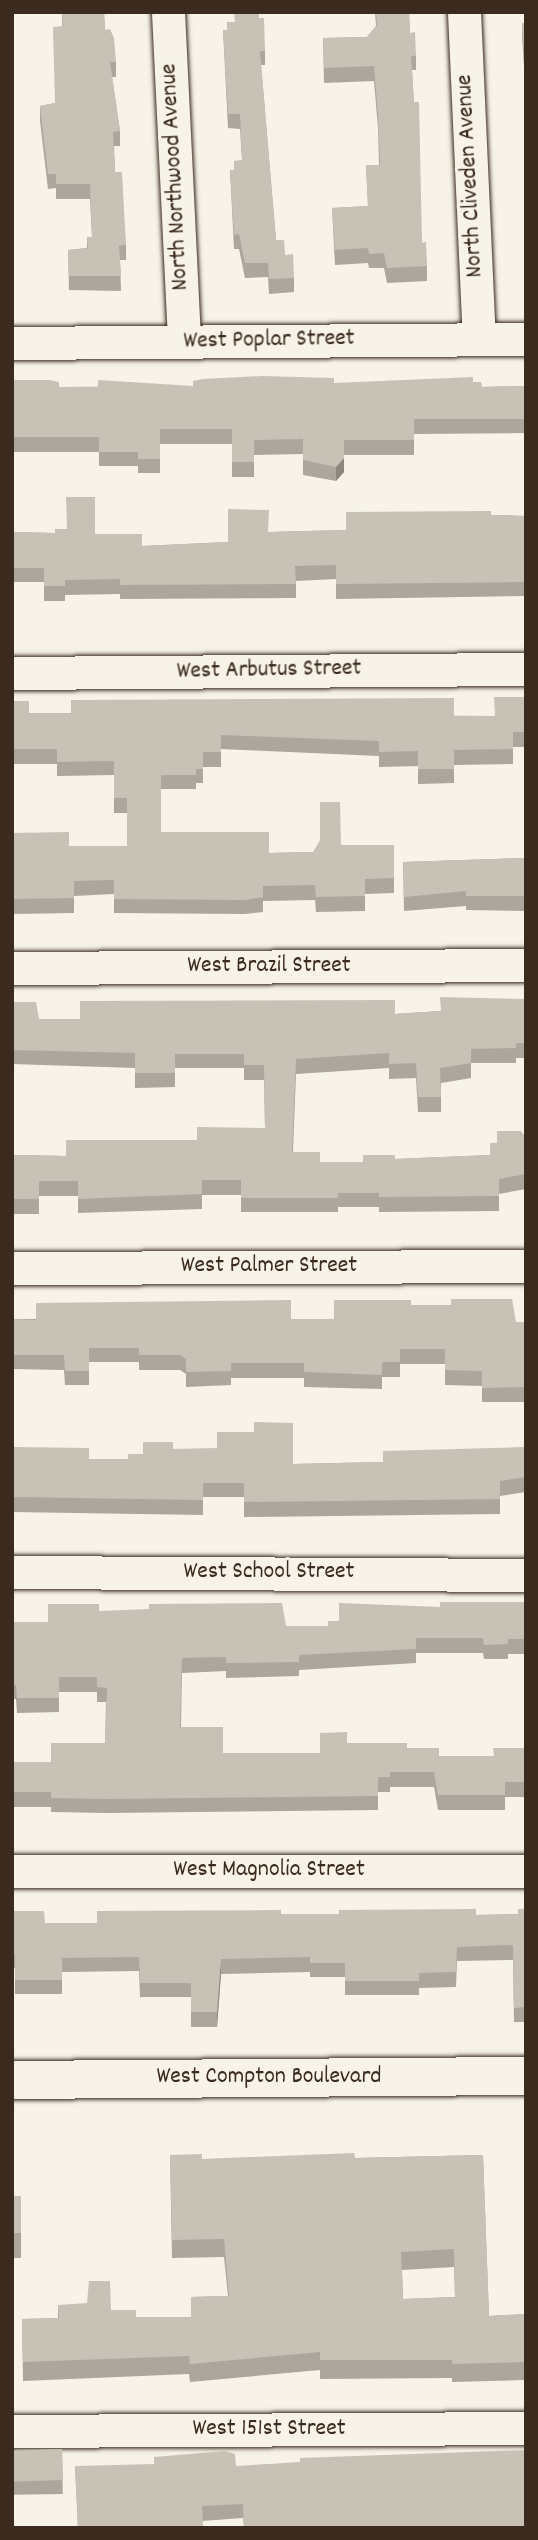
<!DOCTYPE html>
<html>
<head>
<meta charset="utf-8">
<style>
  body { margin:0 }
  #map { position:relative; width:538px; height:2540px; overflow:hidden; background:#f7f3e8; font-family:Dekko,sans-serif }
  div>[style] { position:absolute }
  .roads { filter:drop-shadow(0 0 2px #3b2a1e) drop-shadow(0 0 2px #3b2a1e) }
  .minor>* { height:33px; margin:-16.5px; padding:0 16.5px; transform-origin:16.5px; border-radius:16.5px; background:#f7f3e8 }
  .major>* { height:38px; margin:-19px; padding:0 19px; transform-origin:19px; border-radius:19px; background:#f7f3e8 }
  .wall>* { inset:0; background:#aca69d; transform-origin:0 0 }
  .shaded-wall>* { inset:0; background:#8c877f }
  .building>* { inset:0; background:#c8c1b6; transform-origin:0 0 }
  span { translate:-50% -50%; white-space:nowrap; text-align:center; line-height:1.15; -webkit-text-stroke:6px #f7f3e8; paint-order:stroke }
  .street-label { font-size:24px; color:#3b2a1e }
  .frame { position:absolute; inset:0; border:14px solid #3b2a1e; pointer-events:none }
</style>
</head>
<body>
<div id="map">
  <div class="roads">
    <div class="minor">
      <div style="left:168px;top:12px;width:330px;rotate:87.2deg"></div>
      <div style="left:464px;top:12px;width:327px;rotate:87.4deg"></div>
      <div style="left:12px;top:343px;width:514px;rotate:-0.45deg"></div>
      <div style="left:12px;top:673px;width:514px;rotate:-0.45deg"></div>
      <div style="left:12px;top:968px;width:514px;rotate:-0.33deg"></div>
      <div style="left:12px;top:1268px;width:514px;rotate:-0.22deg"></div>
      <div style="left:12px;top:1572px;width:514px;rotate:0.33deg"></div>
      <div style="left:12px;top:1871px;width:514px"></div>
      <div style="left:12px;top:2431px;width:514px;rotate:-0.33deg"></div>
    </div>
    <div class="major">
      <div style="left:12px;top:2080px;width:514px;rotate:-0.45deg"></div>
    </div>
  </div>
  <div class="wall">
    <div style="clip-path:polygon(62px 12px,104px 12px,105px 30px,116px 62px,116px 77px,112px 77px,120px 131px,120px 146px,114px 146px,115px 172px,126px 245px,126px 260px,120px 260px,121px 291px,69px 290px,68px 250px,87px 248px,87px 237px,92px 237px,90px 199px,56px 199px,56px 188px,48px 189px,40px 121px,40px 106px,55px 103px,62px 26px)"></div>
    <div style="clip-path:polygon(375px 12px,409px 12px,410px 33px,416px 56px,416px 70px,412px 70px,422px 243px,427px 266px,427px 281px,387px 283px,384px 268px,369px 268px,368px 263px,335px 265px,332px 208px,368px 206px,366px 165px,379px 165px,378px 128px,374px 81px,324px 83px,323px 38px,367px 37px,376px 26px)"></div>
    <div style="clip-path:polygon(259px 18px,265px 51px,265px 65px,261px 65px,276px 240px,285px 255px,294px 278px,294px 292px,269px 294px,268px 277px,245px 278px,239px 249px,234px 249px,230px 170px,234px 170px,242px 160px,240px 129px,228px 128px,223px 30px,227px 30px)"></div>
    <div style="clip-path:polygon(522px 23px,526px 23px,526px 97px,522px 37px)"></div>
    <div style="clip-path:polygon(12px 380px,59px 387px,193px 386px,473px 382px,482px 387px,526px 386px,526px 433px,414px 434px,414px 455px,344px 455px,344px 472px,336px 481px,303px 475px,303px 454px,254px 455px,254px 477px,232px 477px,232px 444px,160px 444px,160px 473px,138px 473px,138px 466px,99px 466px,99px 452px,14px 452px,14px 482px,12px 482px)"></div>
    <div style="clip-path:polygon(491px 515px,526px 516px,526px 596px,336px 599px,336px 579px,296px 581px,296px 598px,120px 599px,120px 594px,65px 595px,65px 601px,44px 601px,44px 582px,12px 582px,12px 532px,95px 534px,142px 546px,228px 542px,268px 532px,346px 530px)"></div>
    <div style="clip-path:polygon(526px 697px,526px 747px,513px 747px,513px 764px,454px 765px,454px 783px,418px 784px,418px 766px,379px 767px,379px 756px,221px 749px,221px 767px,203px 767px,203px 783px,196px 783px,196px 789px,161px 789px,161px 832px,269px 853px,313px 852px,341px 845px,394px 845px,394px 893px,365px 894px,365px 911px,316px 912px,315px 900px,263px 901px,263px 912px,245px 914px,114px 913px,114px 894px,74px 896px,74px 913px,12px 914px,12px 833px,69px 846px,127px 846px,127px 813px,114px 813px,114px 775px,57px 776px,57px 764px,12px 764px,12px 701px,29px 713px,495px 716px)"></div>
    <div style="clip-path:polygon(526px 858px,526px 911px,466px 910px,466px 906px,404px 911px,403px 862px)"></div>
    <div style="clip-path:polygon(526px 999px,525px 1058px,516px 1058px,516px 1063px,471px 1063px,471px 1078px,441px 1083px,441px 1112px,418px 1112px,416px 1078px,389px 1079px,389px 1068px,296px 1074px,293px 1152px,320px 1162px,363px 1162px,395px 1159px,490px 1155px,497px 1143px,526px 1138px,526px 1189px,499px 1194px,499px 1211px,379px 1212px,379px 1207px,338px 1207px,338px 1212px,241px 1212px,241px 1195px,202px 1195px,202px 1209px,78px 1213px,78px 1196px,39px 1196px,39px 1214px,12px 1214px,12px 1155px,66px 1156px,197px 1140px,265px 1128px,264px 1080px,244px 1080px,244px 1068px,175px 1068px,175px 1087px,135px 1088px,135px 1068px,12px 1064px,12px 1002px,39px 1019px,80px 1019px,395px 1014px,440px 1011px)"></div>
    <div style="clip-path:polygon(411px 1305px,516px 1322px,526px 1322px,526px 1402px,482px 1402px,482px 1386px,445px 1385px,445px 1364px,400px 1364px,400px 1377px,382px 1377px,382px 1389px,304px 1387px,304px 1378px,231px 1378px,231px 1385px,186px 1387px,186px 1374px,180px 1370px,139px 1370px,139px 1362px,89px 1362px,89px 1385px,65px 1385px,64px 1370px,12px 1369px,12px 1319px,334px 1319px)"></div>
    <div style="clip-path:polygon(12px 1447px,89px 1459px,128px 1459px,143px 1454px,173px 1449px,293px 1464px,383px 1462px,526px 1447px,526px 1492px,500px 1496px,500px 1514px,244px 1517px,244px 1497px,203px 1497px,203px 1515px,12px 1512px)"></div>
    <div style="clip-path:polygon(526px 1602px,526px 1654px,508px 1654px,508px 1659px,484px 1659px,483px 1653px,416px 1653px,416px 1663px,299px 1670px,299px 1676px,226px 1678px,226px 1671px,182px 1673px,181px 1727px,223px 1753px,320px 1753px,347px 1743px,407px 1748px,439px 1756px,494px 1756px,526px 1748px,526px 1797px,505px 1797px,505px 1810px,438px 1810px,434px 1787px,390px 1787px,390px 1792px,378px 1792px,378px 1810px,107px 1813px,51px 1812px,51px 1807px,12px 1807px,12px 1762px,51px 1762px,105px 1743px,106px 1702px,97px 1702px,97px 1692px,59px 1692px,59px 1712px,17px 1713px,16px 1699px,12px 1699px,12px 1622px,48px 1622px,99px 1611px,286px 1626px,328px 1626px,339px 1621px,440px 1607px)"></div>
    <div style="clip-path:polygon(526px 1909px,526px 2022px,514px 2022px,513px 1960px,457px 1961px,456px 1987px,419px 1988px,419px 1995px,345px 1995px,345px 1977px,310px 1977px,310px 1972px,221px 1974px,217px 2027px,191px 2027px,191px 1997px,140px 1997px,139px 1971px,62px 1972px,62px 1994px,15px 1994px,15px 1968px,12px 1968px,12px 1911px,45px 1923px,97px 1923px,281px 1914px,476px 1915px,518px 1914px)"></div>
    <div style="clip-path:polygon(evenodd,170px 2155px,202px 2159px,355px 2158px,483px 2155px,489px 2316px,526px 2314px,526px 2380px,452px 2382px,452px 2378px,320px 2379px,320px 2370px,190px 2382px,189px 2374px,23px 2381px,22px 2319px,58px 2318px,58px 2305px,111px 2310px,136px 2317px,191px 2317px,191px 2297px,228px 2296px,224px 2257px,172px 2258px,170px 2155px,454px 2267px,455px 2297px,403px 2299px,402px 2270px,454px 2267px)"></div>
    <div style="left:12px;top:2196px;width:9px;height:62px"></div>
    <div style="left:62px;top:2449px;width:45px;height:50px;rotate:89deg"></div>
    <div style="clip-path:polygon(75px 2466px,236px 2466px,526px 2528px,244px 2528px,243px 2518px,202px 2521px,203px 2528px,78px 2528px)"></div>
  </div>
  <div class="shaded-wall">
    <div style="clip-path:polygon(344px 458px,344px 472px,336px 481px,336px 467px)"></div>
    <div style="clip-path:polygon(221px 1959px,221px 1974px,217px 2027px,217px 2012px)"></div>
  </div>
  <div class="building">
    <div style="clip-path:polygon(62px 12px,104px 12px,105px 30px,110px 29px,114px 38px,116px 62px,110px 62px,120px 131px,113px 132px,115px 172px,122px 172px,126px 245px,119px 246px,121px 276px,69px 276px,68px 250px,88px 248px,87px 237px,92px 237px,90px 184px,56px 184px,56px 174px,48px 174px,40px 106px,55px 103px,53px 27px,63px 26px)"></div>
    <div style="clip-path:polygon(234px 12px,259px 12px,259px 18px,264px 18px,265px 51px,260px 51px,276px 240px,284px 240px,285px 255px,293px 254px,294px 278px,269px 279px,268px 263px,245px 263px,239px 234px,234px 235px,230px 170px,234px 170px,234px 161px,242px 160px,240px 114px,228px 114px,223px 30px,227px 30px,227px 22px,235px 22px)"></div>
    <div style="clip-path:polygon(376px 12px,409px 12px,410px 33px,415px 32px,416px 56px,411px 56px,414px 102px,419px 102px,422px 243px,426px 242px,427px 266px,387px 268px,384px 253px,369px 254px,368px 248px,335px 250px,332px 208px,368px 206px,366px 165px,380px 165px,378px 114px,374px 66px,324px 68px,323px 38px,367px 37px,377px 25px)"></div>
    <div style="clip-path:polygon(522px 23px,526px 23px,526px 82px)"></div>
    <div style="clip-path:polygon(262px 376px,334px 378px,334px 383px,473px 377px,473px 382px,481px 382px,482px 387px,526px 386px,526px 419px,414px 419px,414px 440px,344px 440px,344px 458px,336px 467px,303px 460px,303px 439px,254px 440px,254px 462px,232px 462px,232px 429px,160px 429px,160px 459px,138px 459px,138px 452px,99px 452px,99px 437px,14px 437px,14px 468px,12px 468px,12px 380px,49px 380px,59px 382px,59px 387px,98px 387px,98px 380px,193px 386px,193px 381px,203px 379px)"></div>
    <div style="clip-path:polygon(66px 497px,95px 497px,95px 534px,142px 534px,142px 546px,228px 542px,228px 509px,269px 510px,268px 532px,346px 530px,346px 512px,491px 511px,491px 515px,526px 516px,526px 582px,336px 584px,336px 565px,295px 566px,296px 584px,120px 585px,120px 579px,65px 580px,65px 586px,44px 586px,44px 568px,12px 568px,12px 532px,55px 533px,55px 529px,67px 529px)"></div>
    <div style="clip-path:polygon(494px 697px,526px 697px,526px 732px,513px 732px,513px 749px,454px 750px,454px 769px,418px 769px,418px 751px,379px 752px,379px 741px,221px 735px,221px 752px,203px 752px,203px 769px,196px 769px,196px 775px,161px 775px,161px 832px,269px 832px,269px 853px,313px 852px,320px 840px,320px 802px,340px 802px,341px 845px,394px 845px,394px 878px,365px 879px,365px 896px,316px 897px,315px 885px,263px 886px,263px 897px,245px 900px,114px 899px,114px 880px,74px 881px,74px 898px,12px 899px,12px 833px,69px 832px,69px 846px,127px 846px,127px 798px,114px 798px,114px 761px,57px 762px,57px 749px,12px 749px,12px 701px,29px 701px,29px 713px,71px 713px,71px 700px,454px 698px,454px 716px,495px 716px)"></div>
    <div style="clip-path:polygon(526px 858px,526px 896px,466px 896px,466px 891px,404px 897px,403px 862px)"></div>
    <div style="clip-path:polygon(440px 997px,526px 999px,525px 1043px,516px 1043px,516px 1048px,471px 1049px,471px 1063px,440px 1068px,441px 1097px,418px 1097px,416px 1063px,389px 1064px,389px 1053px,296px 1059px,292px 1152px,320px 1152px,320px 1162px,363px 1162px,363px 1155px,395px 1155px,395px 1159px,490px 1155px,490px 1143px,497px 1143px,497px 1131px,521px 1131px,526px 1138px,526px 1174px,499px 1179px,499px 1196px,379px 1197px,379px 1193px,338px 1193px,338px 1198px,241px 1198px,241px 1180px,202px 1180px,202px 1194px,78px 1199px,78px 1181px,39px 1181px,39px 1199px,12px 1199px,12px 1155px,66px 1156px,66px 1140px,197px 1140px,197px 1127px,265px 1128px,264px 1065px,244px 1065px,244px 1054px,175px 1054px,175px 1073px,135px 1073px,135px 1053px,12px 1050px,12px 1002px,36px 1002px,39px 1019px,80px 1019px,80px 1001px,395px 1000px,395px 1014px,441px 1011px)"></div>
    <div style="clip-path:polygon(451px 1299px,512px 1299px,516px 1322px,526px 1322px,526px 1387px,482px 1388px,482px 1371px,445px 1370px,445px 1349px,400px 1349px,400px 1362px,382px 1362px,382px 1375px,304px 1372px,304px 1363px,231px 1363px,231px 1371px,186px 1372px,186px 1359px,180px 1355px,139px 1355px,139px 1348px,89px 1348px,89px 1371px,65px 1371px,64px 1355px,12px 1355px,12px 1319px,36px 1320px,36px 1303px,291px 1300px,291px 1319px,334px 1319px,334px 1300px,411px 1300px,411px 1305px,451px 1305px)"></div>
    <div style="clip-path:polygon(254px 1422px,293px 1423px,293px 1464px,383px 1462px,383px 1451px,526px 1447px,526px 1477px,500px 1481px,500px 1499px,244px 1502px,244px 1483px,203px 1483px,203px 1500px,12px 1497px,12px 1447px,89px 1448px,89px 1459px,128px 1459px,128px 1454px,143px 1454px,143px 1442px,173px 1442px,173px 1449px,217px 1448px,217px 1432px,254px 1432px)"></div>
    <div style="clip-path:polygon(440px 1602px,526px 1602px,526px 1639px,508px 1639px,508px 1644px,484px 1645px,483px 1638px,416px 1638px,416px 1649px,299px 1655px,299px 1662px,226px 1663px,226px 1657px,182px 1658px,180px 1727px,223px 1727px,223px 1753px,320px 1753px,320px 1733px,347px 1732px,347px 1743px,407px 1743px,407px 1748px,439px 1748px,439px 1756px,494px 1756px,493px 1748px,526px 1748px,526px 1782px,505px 1782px,505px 1795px,438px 1795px,434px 1772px,390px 1772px,390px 1777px,378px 1777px,378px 1796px,107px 1799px,51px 1798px,51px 1792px,12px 1792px,12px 1762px,51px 1762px,51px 1743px,105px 1743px,107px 1688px,97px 1687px,97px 1677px,59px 1677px,59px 1698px,17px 1698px,16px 1685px,12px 1685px,12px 1622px,48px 1622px,48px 1604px,99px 1604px,99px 1611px,149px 1609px,149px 1604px,282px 1603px,286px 1626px,328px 1626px,328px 1621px,339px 1621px,339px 1603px,440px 1607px)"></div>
    <div style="clip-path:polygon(476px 1909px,476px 1915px,518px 1914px,518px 1909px,526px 1909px,526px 2007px,514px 2008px,513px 1945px,457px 1947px,456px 1972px,419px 1973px,419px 1981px,345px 1981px,345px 1963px,310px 1963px,310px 1957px,221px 1959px,217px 2012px,191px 2012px,191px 1983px,140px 1983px,139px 1957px,62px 1958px,62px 1980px,15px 1980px,15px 1954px,12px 1954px,12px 1911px,44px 1911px,45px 1923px,97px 1923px,97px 1911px,281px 1910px,281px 1914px,339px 1914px,339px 1910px)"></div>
    <div style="clip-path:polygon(evenodd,354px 2153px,355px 2158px,483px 2155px,489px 2316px,526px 2314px,526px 2362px,452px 2364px,452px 2360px,320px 2360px,320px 2352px,190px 2364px,189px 2356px,23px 2362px,22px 2319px,59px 2318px,58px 2305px,87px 2303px,89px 2281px,110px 2281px,111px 2310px,136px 2310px,136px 2317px,191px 2317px,191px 2297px,229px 2296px,224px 2239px,172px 2240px,170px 2155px,202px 2154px,202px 2159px,354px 2153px,454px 2249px,455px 2297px,403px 2299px,401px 2252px,454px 2249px)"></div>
    <div style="left:12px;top:2196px;width:9px;height:37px"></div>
    <div style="left:62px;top:2449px;width:31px;height:50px;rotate:88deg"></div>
    <div style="clip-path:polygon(526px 2450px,526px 2528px,244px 2528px,243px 2504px,202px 2506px,203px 2526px,78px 2528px,75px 2466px,154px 2464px,154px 2457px,225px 2451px,235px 2454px,236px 2466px,300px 2462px,300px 2458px)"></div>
  </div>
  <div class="street-label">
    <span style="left:471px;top:176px;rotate:-93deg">North Cliveden Avenue</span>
    <span style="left:176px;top:177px;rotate:-93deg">North Northwood Avenue</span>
    <span style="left:269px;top:341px;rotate:-1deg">West Poplar Street</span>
    <span style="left:269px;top:671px;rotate:-1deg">West Arbutus Street</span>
    <span style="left:269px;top:967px">West Brazil Street</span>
    <span style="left:269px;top:1267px">West Palmer Street</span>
    <span style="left:269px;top:1573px">West School Street</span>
    <span style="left:269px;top:1871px">West Magnolia Street</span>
    <span style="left:269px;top:2078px">West Compton Boulevard</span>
    <span style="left:269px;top:2430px">West 151st Street</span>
  </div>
  <div class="frame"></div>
</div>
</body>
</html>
